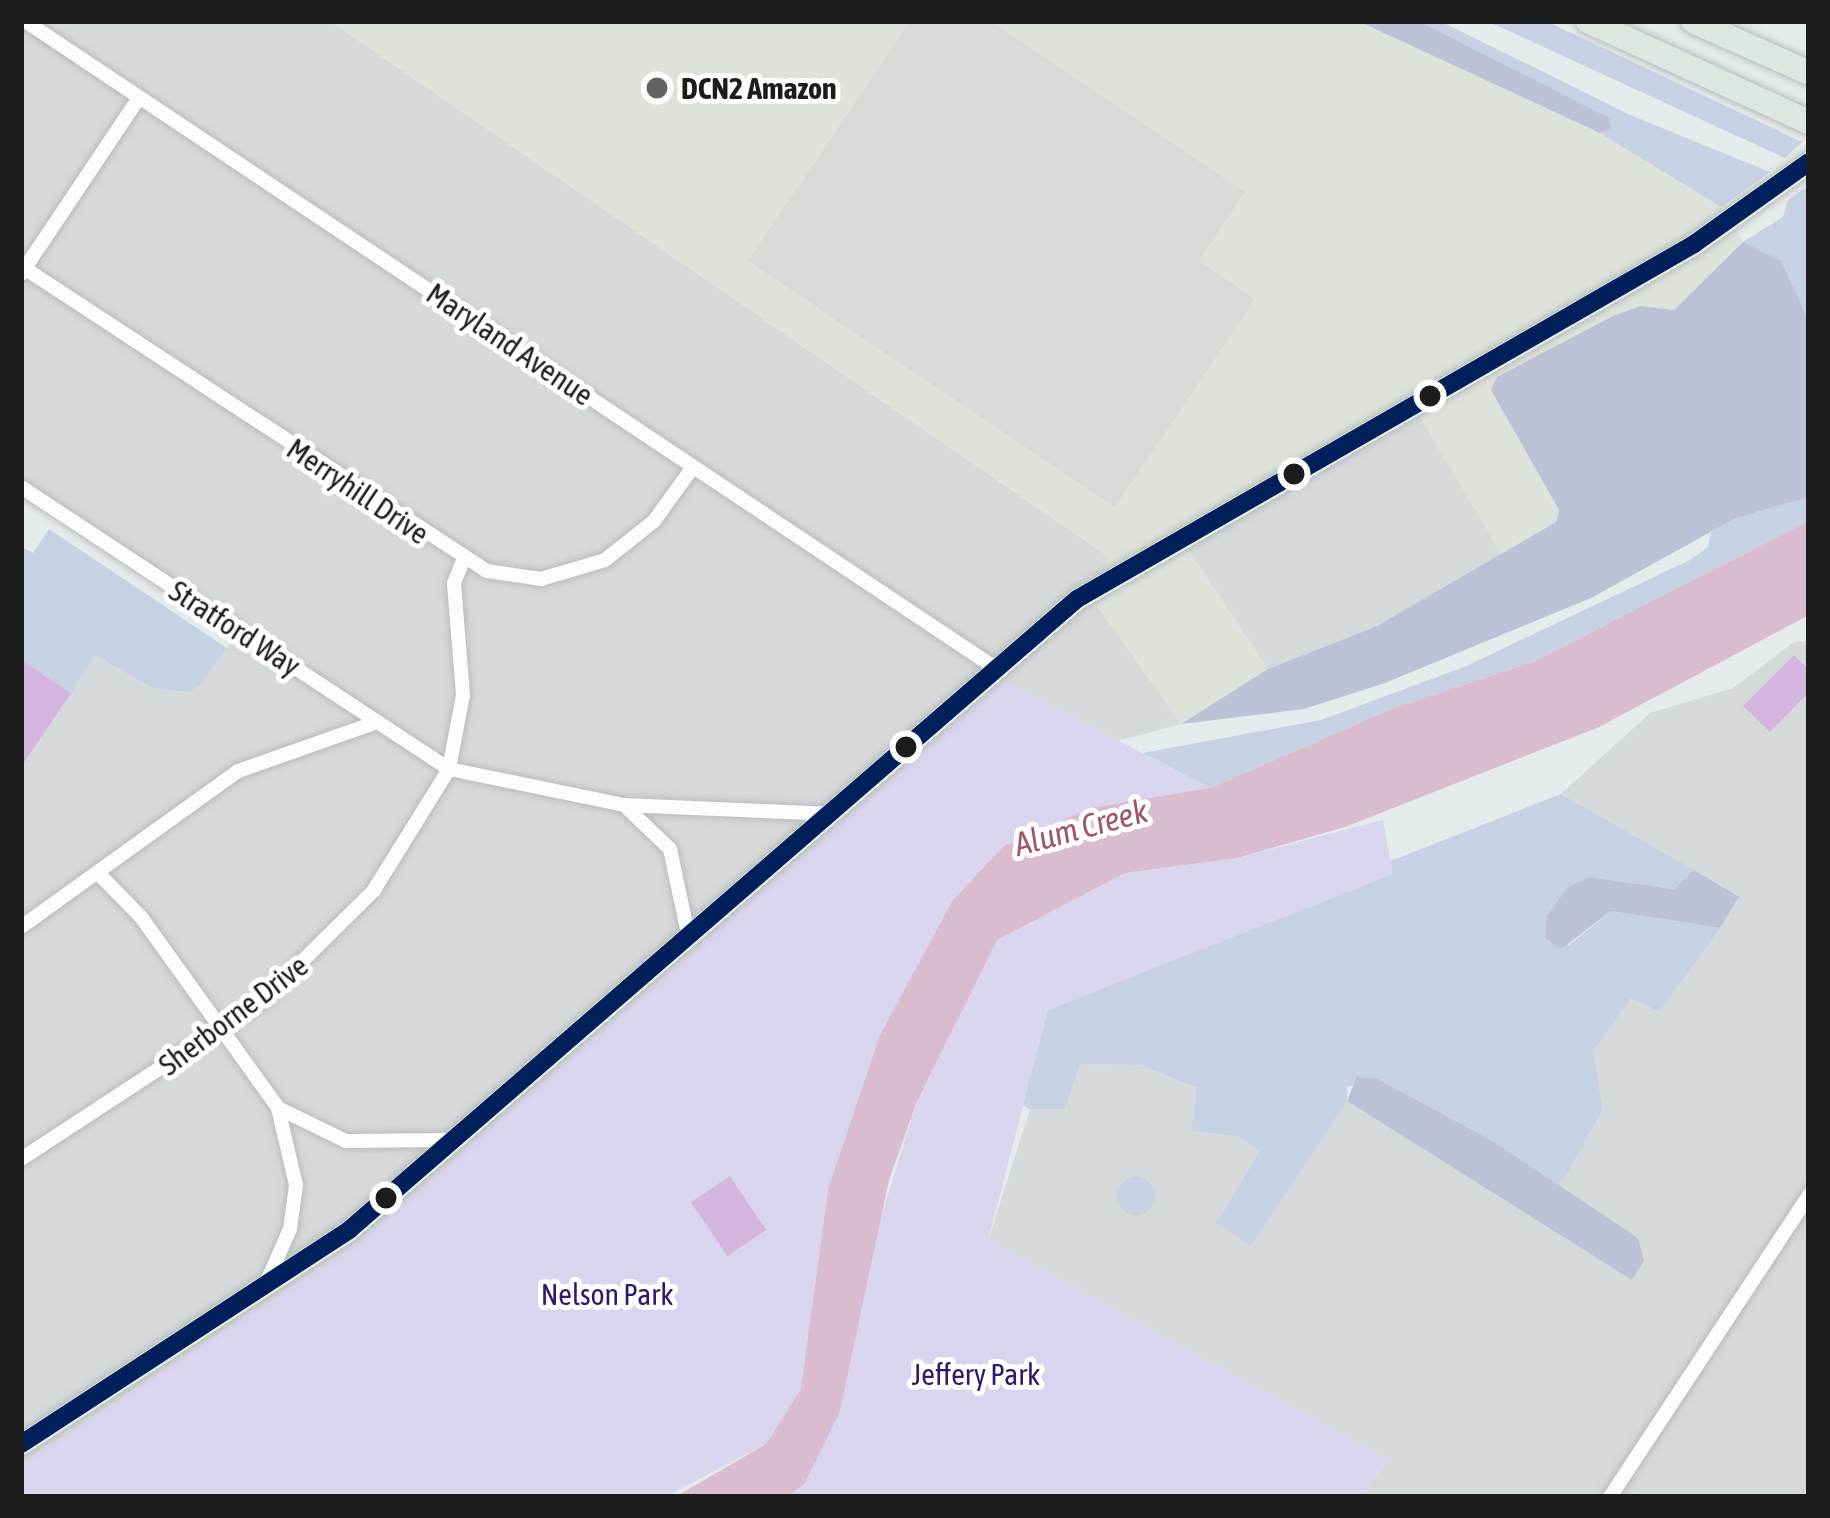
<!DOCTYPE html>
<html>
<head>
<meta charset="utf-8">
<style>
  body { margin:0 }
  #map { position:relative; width:1830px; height:1518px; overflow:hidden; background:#e5eaea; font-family:"Asap Condensed",sans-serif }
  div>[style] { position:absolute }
  .residential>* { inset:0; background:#d6d9d9 }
  .industrial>* { inset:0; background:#dde3da }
  .grass>* { inset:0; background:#c7d1e4 }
  .round { border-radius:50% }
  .forest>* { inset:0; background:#bdc1d6 }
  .park>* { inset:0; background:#dad5ee }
  .pitch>* { inset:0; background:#d3b5dd; transform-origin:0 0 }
  .parking>* { inset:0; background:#d8dada }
  .water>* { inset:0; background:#d9bccd }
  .roads { filter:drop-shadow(0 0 3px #babcbc) drop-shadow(0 0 3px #babcbc) }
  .street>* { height:14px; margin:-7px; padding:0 7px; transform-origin:7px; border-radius:7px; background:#fbfcfc }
  .primary>* { height:21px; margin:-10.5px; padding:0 10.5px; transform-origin:10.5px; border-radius:10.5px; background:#e5eeed }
  .highway>* { height:24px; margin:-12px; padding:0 12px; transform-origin:12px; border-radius:12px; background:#dee7df }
  .bus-1>* { height:18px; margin:-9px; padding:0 9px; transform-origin:9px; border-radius:9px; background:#00205b }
  .dots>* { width:33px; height:33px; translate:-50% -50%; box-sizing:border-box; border:6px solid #fff; border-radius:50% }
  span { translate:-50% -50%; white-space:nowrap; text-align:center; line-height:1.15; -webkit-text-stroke:10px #fff; paint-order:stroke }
  .poi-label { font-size:30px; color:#1c1c1c; font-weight:700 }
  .left { translate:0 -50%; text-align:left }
  .street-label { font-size:30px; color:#1c1c1c }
  .park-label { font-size:30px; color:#30186b }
  .water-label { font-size:33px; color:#9f556a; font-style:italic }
  .frame { position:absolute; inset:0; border:24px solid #1c1c1c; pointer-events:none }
</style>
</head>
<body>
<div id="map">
  <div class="residential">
    <div style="clip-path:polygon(21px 21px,330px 21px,1109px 557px,1096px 604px,1181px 724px,1118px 741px,1002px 681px,354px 1245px,21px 1465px,21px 767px,95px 655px,152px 688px,203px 682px,235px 637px,21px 494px)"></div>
    <div style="clip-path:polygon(1418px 413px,1502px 555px,1377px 626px,1268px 669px,1185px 545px)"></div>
    <div style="clip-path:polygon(1809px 641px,1809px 1497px,1364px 1497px,1386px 1460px,988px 1241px,1030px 1109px,1065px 1109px,1080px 1064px,1141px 1065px,1197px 1088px,1206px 1129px,1239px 1136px,1259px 1152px,1218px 1223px,1250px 1245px,1347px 1101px,1632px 1280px,1638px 1238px,1558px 1190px,1603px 1109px,1593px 1051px,1631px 997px,1658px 1012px,1739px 898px,1561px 794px,1650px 713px,1733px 688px,1794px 642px)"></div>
  </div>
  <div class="industrial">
    <div style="clip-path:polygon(330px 21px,1358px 21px,1600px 133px,1721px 207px,1743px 242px,1674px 310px,1641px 306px,1492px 390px,1559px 510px,1557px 522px,1502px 555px,1418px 414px,1185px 545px,1268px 669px,1181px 724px,1096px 604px,1108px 556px)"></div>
  </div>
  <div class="grass">
    <div style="clip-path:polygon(1418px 21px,1440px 21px,1630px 115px,1770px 172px,1721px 207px,1600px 133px,1611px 130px)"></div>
    <div style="clip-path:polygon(1487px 21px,1546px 21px,1802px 142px,1785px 158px)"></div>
    <div style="clip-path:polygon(1809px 185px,1809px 321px,1781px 262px,1743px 242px,1783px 217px,1788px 200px)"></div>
    <div style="clip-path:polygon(1809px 497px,1809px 521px,1533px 662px,1394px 708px,1210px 788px,1143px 753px,1321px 720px,1464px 667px,1690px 560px,1708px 547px,1711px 532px,1736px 518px)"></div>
    <div style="clip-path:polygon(49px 529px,227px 648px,203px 682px,189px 692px,152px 688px,95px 655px,71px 693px,21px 660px,21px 547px,33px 553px)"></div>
    <div style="clip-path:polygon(1561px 794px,1694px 870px,1674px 889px,1588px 877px,1568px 946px,1611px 911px,1720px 928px,1659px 1012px,1631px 998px,1593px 1051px,1603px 1109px,1558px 1190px,1491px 1140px,1378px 1079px,1347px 1087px,1347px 1101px,1251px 1246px,1217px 1223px,1259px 1152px,1239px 1136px,1192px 1131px,1197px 1088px,1141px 1065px,1080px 1064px,1065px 1109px,1030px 1109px,982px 1086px,1063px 990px)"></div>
    <div class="round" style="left:1117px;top:1177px;width:38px;height:38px"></div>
  </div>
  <div class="forest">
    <div style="clip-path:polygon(1358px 21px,1418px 21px,1609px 118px,1611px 130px,1600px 133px)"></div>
    <div style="clip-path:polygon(1743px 242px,1781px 261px,1809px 321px,1809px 497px,1736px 518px,1591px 598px,1385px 683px,1304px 709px,1181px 724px,1268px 669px,1377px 626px,1556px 522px,1559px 510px,1491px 390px,1497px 377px,1613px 316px,1641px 306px,1674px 310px)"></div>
    <div style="clip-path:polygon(1694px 870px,1739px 897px,1720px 928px,1611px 911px,1561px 949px,1545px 938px,1547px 916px,1567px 888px,1588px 877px,1674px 889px)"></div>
    <div style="clip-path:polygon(1357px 1077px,1378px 1079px,1491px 1140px,1638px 1238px,1644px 1261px,1632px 1280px,1347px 1101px)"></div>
  </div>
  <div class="park">
    <div style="clip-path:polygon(1002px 680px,1210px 788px,984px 897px,828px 1189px,801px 1389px,766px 1444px,665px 1497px,21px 1497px,21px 1465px,354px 1245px)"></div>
    <div style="clip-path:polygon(1383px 820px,1393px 874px,1048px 1010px,988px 1240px,1386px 1459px,1364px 1497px,788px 1497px,805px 1483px,852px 1355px,863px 1276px,916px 1104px,997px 940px,1125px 873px,1237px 858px)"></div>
  </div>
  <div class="pitch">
    <div style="clip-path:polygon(1794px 655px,1809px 670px,1809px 692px,1770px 732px,1743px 706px)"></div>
    <div style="clip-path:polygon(21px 660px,71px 693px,21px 767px)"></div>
    <div style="left:730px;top:1176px;width:65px;height:47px;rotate:56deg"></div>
  </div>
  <div class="parking">
    <div style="clip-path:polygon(910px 21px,990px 21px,1245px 192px,1199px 261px,1255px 299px,1115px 507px,748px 261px)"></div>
  </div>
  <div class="water">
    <div style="clip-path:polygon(1809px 521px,1809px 615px,1599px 727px,1345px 827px,1237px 858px,1125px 873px,997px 940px,916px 1104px,889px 1180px,840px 1411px,805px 1483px,788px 1497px,675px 1497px,766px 1444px,801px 1389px,828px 1189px,880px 1035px,953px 900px,1004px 846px,1091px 808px,1210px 788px,1394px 708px,1533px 662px)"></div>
  </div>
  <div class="roads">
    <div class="street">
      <div style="left:25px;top:21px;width:1166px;rotate:33.7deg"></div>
      <div style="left:21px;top:266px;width:557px;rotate:33.21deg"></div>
      <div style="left:487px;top:571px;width:55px;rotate:8.4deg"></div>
      <div style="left:541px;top:579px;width:67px;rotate:-16.5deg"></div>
      <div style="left:605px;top:560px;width:63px;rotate:-38.5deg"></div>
      <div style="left:654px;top:521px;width:67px;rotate:-54.2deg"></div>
      <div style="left:21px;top:274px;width:212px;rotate:-56.2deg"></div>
      <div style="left:21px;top:487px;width:513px;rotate:33.38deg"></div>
      <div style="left:449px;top:769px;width:179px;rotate:11.6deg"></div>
      <div style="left:624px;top:805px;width:203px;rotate:2.5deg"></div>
      <div style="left:624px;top:805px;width:64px;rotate:43.7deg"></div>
      <div style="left:670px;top:849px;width:87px;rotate:78deg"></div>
      <div style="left:98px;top:873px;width:62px;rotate:45.7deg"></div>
      <div style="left:141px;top:917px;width:235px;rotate:54.3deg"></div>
      <div style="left:278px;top:1108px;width:76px;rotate:25.9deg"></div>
      <div style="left:346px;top:1141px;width:102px;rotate:-0.6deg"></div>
      <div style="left:21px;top:927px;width:267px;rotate:-35.7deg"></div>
      <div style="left:238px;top:771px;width:147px;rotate:-19.4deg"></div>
      <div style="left:21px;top:1159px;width:288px;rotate:-33.2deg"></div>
      <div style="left:262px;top:1001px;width:158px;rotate:-44.7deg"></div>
      <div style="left:374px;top:890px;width:142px;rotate:-58.2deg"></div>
      <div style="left:449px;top:769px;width:75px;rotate:-79.3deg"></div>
      <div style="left:463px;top:695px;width:112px;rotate:-94.6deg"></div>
      <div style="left:454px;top:583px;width:24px;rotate:-68deg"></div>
      <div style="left:267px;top:1281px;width:57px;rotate:-66.1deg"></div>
      <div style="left:290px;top:1229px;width:44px;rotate:-82.2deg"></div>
      <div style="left:296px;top:1185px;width:79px;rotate:-103.2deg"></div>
      <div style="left:1610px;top:1497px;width:362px;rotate:-56.6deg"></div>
    </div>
    <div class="primary">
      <div style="left:21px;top:1444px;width:392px;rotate:-33.1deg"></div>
      <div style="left:349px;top:1230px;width:963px;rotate:-40.92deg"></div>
      <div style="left:1077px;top:599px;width:712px;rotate:-29.91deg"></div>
      <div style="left:1694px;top:244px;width:141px;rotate:-35.5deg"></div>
    </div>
    <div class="highway">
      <div style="left:1588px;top:21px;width:243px;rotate:24.6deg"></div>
      <div style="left:1693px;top:21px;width:127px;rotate:24.1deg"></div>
    </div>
  </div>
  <div class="bus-1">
    <div style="left:21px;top:1444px;width:392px;rotate:-33.1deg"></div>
    <div style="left:349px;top:1230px;width:963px;rotate:-40.92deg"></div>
    <div style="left:1077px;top:599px;width:712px;rotate:-29.91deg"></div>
    <div style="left:1694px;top:244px;width:141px;rotate:-35.5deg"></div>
  </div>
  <div class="dots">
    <div style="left:657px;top:88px;background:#626464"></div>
    <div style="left:1430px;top:396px;background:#1c1c1c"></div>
    <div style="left:1294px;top:474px;background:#1c1c1c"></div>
    <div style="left:906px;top:747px;background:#1c1c1c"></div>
    <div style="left:386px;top:1198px;background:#1c1c1c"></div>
  </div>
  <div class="poi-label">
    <span class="left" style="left:681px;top:88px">DCN2 Amazon</span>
  </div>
  <div class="street-label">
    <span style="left:510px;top:344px;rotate:34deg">Maryland Avenue</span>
    <span style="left:358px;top:491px;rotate:34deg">Merryhill Drive</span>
    <span style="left:235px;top:628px;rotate:33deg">Stratford Way</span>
    <span style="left:233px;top:1015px;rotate:-37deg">Sherborne Drive</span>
  </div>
  <div class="park-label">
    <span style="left:607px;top:1294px">Nelson Park</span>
    <span style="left:976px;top:1374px">Jeffery Park</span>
  </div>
  <div class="water-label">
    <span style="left:1081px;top:828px;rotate:-15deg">Alum Creek</span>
  </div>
  <div class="frame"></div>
</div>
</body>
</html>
